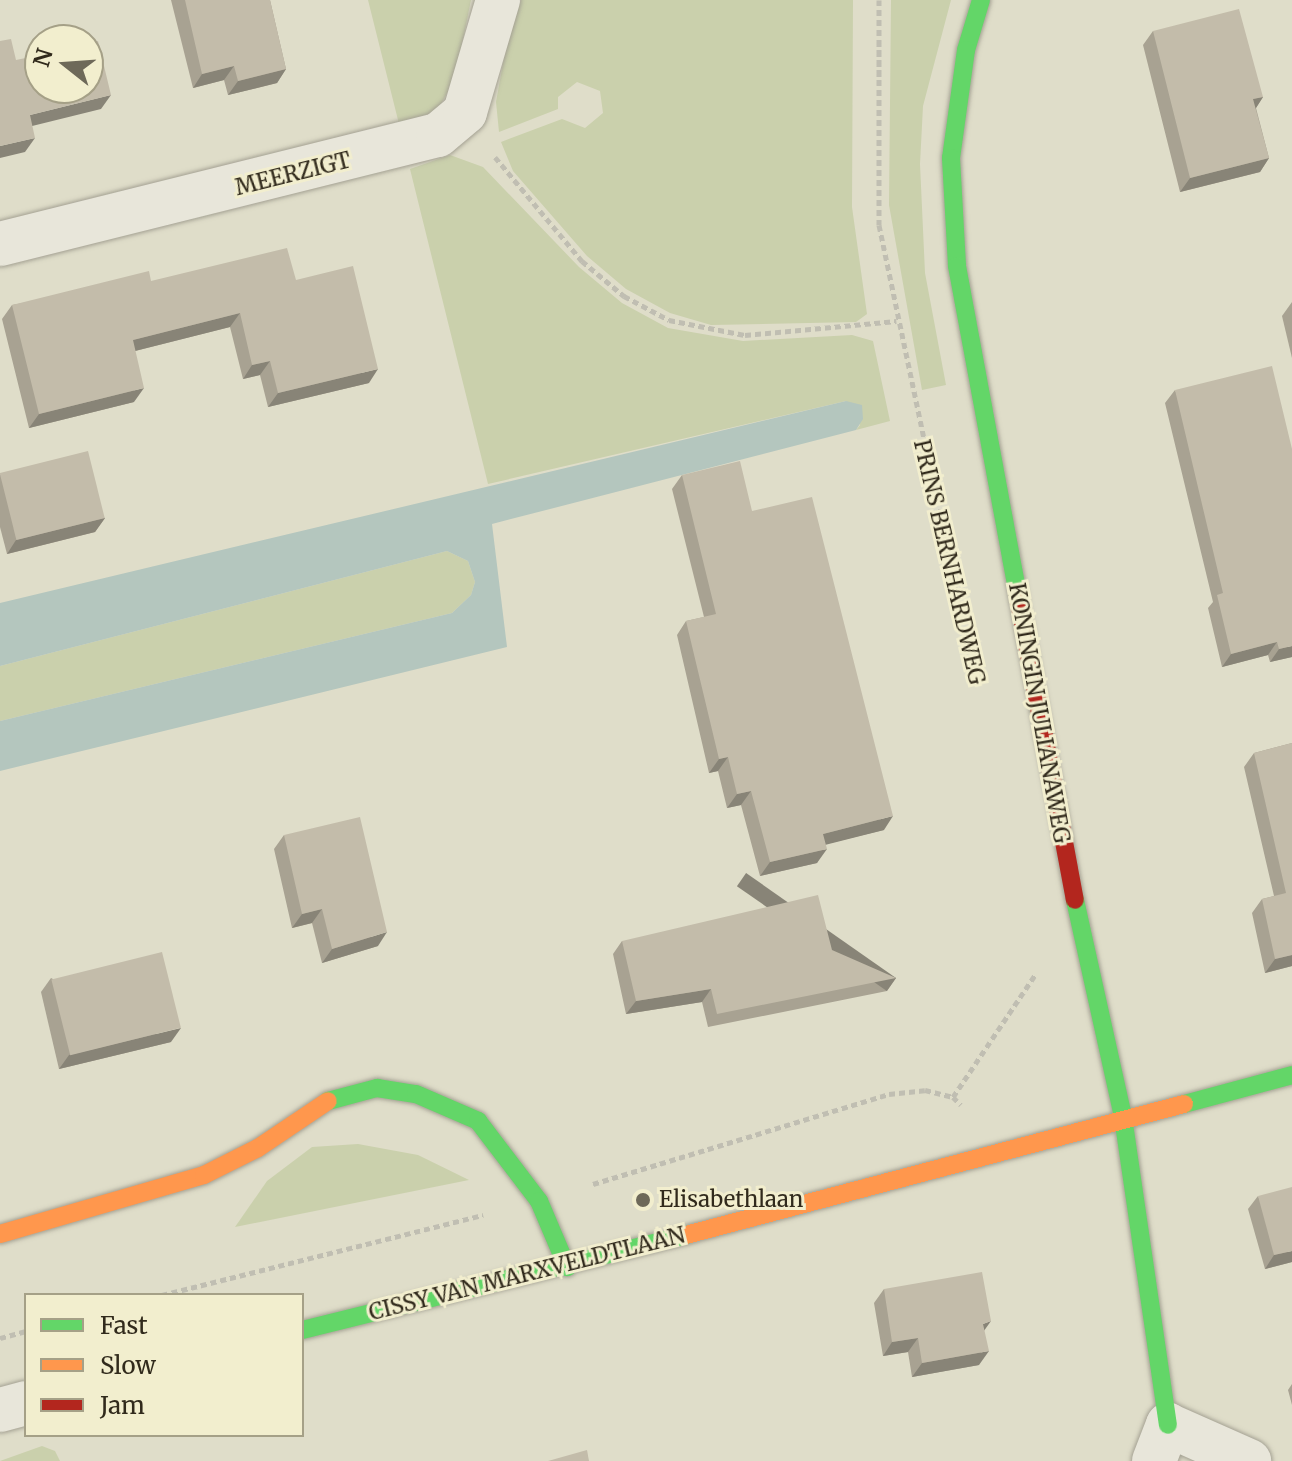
<!DOCTYPE html>
<html>
<head>
<meta charset="utf-8">
<style>
  body { margin:0 }
  #map { position:relative; width:1292px; height:1461px; overflow:hidden; background:#dfddc9; font-family:Merriweather,serif }
  div>[style] { position:absolute }
  .green>* { inset:0; background:#cad0ac }
  .water>* { inset:0; background:#b4c6be }
  .path>* { height:5px; margin-top:-2.5px; transform-origin:0; background:repeating-linear-gradient(90deg,#c0beb2 0 6px,transparent 0 10px) }
  .roads { filter:drop-shadow(0 0 2px #a4a193) drop-shadow(0 0 2px #a4a193) }
  .street>* { height:44px; margin:-22px; padding:0 22px; transform-origin:22px; border-radius:22px; background:#e8e6da }
  .fast>* { height:18px; margin:-9px; padding:0 9px; transform-origin:9px; border-radius:9px; background:#63d668 }
  .slow>* { height:18px; margin:-9px; padding:0 9px; transform-origin:9px; border-radius:9px; background:#ff974d }
  .jam>* { height:18px; margin:-9px; padding:0 9px; transform-origin:9px; border-radius:9px; background:#b3261e }
  .wall>* { inset:0; background:#a8a292 }
  .shaded-wall>* { inset:0; background:#888477; transform-origin:0 0 }
  .building>* { inset:0; background:#c3bcaa; transform-origin:0 0 }
  .dots>* { width:22px; height:22px; translate:-50% -50%; box-sizing:border-box; border:4px solid #f2eece; border-radius:50% }
  span { translate:-50% -50%; white-space:nowrap; text-align:center; line-height:1.15; -webkit-text-stroke:6px #f2eece; paint-order:stroke }
  .street-label { font-size:22px; color:#312a1c }
  .poi-label { font-size:22px; color:#312a1c }
  .left { translate:0 -50%; text-align:left }
  .legend { position:absolute; left:24px; top:1293px; width:280px; height:144px; box-sizing:border-box; background:#f2eece; border:2px solid #a5a087; margin:0; padding:10px 14px; list-style:none; font-size:24px; color:#312a1c }
  .legend li { display:flex; align-items:center; gap:16px; height:40px }
  .legend b { width:40px; border:2px solid #a5a087 }
  .north { position:absolute; left:24px; top:24px; width:80px; height:80px; box-sizing:border-box; background:#f2eece; border:2px solid #a5a087; border-radius:50%; rotate:287deg; font-size:22px; font-weight:700; line-height:32px; text-align:center; color:#312a1c }
  .north::after { content:''; display:block; margin:auto; width:28px; height:36px; background:#6e6959; clip-path:polygon(50% 0,100% 100%,50% 72%,0 100%) }
</style>
</head>
<body>
<div id="map">
  <div class="green">
    <div style="clip-path:polygon(368px 0,471px 0,455px 79px,437px 111px,399px 124px)"></div>
    <div style="clip-path:polygon(521px 0,853px 0,852px 207px,867px 314px,856px 322px,711px 325px,670px 313px,626px 289px,587px 256px,513px 171px,501px 142px,562px 119px,585px 128px,603px 113px,600px 91px,577px 82px,558px 97px,558px 109px,499px 132px,496px 102px,508px 36px)"></div>
    <div style="clip-path:polygon(891px 0,951px 0,923px 106px,920px 164px,925px 273px,946px 385px,922px 390px,889px 205px)"></div>
    <div style="clip-path:polygon(450px 155px,483px 167px,579px 267px,622px 303px,668px 328px,743px 341px,852px 335px,873px 341px,890px 421px,856px 430px,860px 425px,846px 401px,488px 484px,410px 169px)"></div>
    <div style="clip-path:polygon(447px 551px,468px 561px,475px 582px,471px 595px,452px 613px,0 721px,0 666px)"></div>
    <div style="clip-path:polygon(358px 1144px,418px 1155px,469px 1180px,235px 1227px,267px 1181px,312px 1147px)"></div>
    <div style="clip-path:polygon(42px 1446px,55px 1451px,60px 1461px,0 1461px)"></div>
  </div>
  <div class="water">
    <div style="clip-path:polygon(846px 401px,862px 405px,863px 419px,856px 430px,492px 524px,507px 647px,0 771px,0 721px,452px 613px,471px 595px,475px 582px,468px 561px,447px 551px,0 666px,0 603px)"></div>
  </div>
  <div class="path">
    <div style="left:879px;top:0;width:225px;rotate:90deg"></div>
    <div style="left:879px;top:225px;width:398px;rotate:78.1deg"></div>
    <div style="left:495px;top:157px;width:136px;rotate:50.1deg"></div>
    <div style="left:582px;top:261px;width:55px;rotate:39.8deg"></div>
    <div style="left:624px;top:296px;width:51px;rotate:28.1deg"></div>
    <div style="left:669px;top:320px;width:77px;rotate:11.2deg"></div>
    <div style="left:745px;top:335px;width:152px;rotate:-5.3deg"></div>
    <div style="left:953px;top:1097px;width:147px;rotate:-56.1deg"></div>
    <div style="left:593px;top:1184px;width:309px;rotate:-16.9deg"></div>
    <div style="left:889px;top:1094px;width:36px;rotate:-6deg"></div>
    <div style="left:925px;top:1090px;width:29px;rotate:14deg"></div>
    <div style="left:953px;top:1097px;width:11px;rotate:45deg"></div>
    <div style="left:162px;top:1295px;width:331px;rotate:-14deg"></div>
    <div style="left:0;top:1338px;width:27px;rotate:-15deg"></div>
  </div>
  <div class="roads">
    <div class="street">
      <div style="left:0;top:244px;width:451px;rotate:-14deg"></div>
      <div style="left:438px;top:135px;width:35px;rotate:-40deg"></div>
      <div style="left:465px;top:112px;width:117px;rotate:-73.6deg"></div>
      <div style="left:0;top:1410px;width:27px;rotate:-15deg"></div>
      <div style="left:1154px;top:1461px;width:39px;rotate:-69deg"></div>
      <div style="left:1168px;top:1425px;width:89px;rotate:24deg"></div>
    </div>
    <div class="fast">
      <div style="left:981px;top:0;width:52px;rotate:106.7deg"></div>
      <div style="left:966px;top:50px;width:109px;rotate:97.9deg"></div>
      <div style="left:951px;top:158px;width:108px;rotate:86.8deg"></div>
      <div style="left:957px;top:266px;width:336px;rotate:79.5deg"></div>
      <div style="left:1075px;top:900px;width:222px;rotate:77.5deg"></div>
      <div style="left:1123px;top:1117px;width:311px;rotate:81.7deg"></div>
      <div style="left:328px;top:1101px;width:51px;rotate:-14.9deg"></div>
      <div style="left:377px;top:1088px;width:39px;rotate:9deg"></div>
      <div style="left:416px;top:1094px;width:68px;rotate:23.5deg"></div>
      <div style="left:478px;top:1121px;width:101px;rotate:52.7deg"></div>
      <div style="left:539px;top:1201px;width:72px;rotate:67deg"></div>
      <div style="left:1184px;top:1104px;width:112px;rotate:-15deg"></div>
      <div style="left:302px;top:1330px;width:396px;rotate:-13.9deg"></div>
    </div>
    <div class="slow">
      <div style="left:0;top:1234px;width:212px;rotate:-16.1deg"></div>
      <div style="left:204px;top:1175px;width:60px;rotate:-26.6deg"></div>
      <div style="left:258px;top:1148px;width:84px;rotate:-33.9deg"></div>
      <div style="left:686px;top:1235px;width:515px;rotate:-14.74deg"></div>
    </div>
    <div class="jam">
      <div style="left:1018px;top:596px;width:309px;rotate:79.4deg"></div>
    </div>
  </div>
  <div class="wall">
    <div style="clip-path:polygon(171px 0,270px 0,286px 69px,277px 83px,228px 95px,224px 80px,193px 88px)"></div>
    <div style="clip-path:polygon(1153px 31px,1263px 97px,1256px 108px,1269px 158px,1260px 172px,1180px 192px,1143px 45px)"></div>
    <div style="clip-path:polygon(296px 280px,369px 383px,268px 407px,260px 375px,243px 379px,230px 327px,135px 351px,134px 402px,29px 428px,2px 319px,12px 305px,151px 281px)"></div>
    <div style="clip-path:polygon(1292px 302px,1292px 358px,1282px 316px)"></div>
    <div style="clip-path:polygon(1175px 390px,1292px 657px,1270px 662px,1268px 655px,1222px 667px,1208px 608px,1213px 602px,1165px 403px)"></div>
    <div style="clip-path:polygon(0 473px,105px 518px,95px 532px,7px 554px,0 527px)"></div>
    <div style="clip-path:polygon(682px 475px,752px 511px,884px 830px,826px 844px,817px 863px,760px 876px,741px 805px,727px 808px,718px 771px,709px 773px,677px 635px,686px 621px,704px 617px,672px 489px)"></div>
    <div style="clip-path:polygon(1292px 743px,1292px 966px,1265px 973px,1252px 913px,1262px 899px,1274px 896px,1244px 767px,1254px 753px)"></div>
    <div style="clip-path:polygon(284px 835px,378px 946px,322px 963px,312px 923px,292px 928px,274px 849px)"></div>
    <div style="clip-path:polygon(622px 941px,832px 950px,896px 978px,887px 991px,708px 1027px,702px 1002px,626px 1014px,613px 954px)"></div>
    <div style="clip-path:polygon(51px 978px,171px 1042px,59px 1069px,41px 992px)"></div>
    <div style="clip-path:polygon(1258px 1196px,1292px 1262px,1265px 1269px,1248px 1209px)"></div>
    <div style="clip-path:polygon(884px 1289px,984px 1331px,979px 1365px,912px 1377px,908px 1352px,883px 1356px,874px 1303px)"></div>
    <div style="clip-path:polygon(1292px 1384px,1292px 1405px,1288px 1390px)"></div>
  </div>
  <div class="shaded-wall">
    <div style="clip-path:polygon(234px 66px,224px 80px,193px 88px,202px 74px)"></div>
    <div style="clip-path:polygon(286px 69px,277px 83px,228px 95px,238px 81px)"></div>
    <div style="clip-path:polygon(111px 95px,101px 109px,20px 129px,30px 115px)"></div>
    <div style="clip-path:polygon(1263px 97px,1254px 111px,1253px 99px)"></div>
    <div style="clip-path:polygon(35px 138px,25px 152px,0 158px,0 146px)"></div>
    <div style="clip-path:polygon(1269px 158px,1260px 172px,1180px 192px,1190px 178px)"></div>
    <div style="clip-path:polygon(240px 313px,230px 327px,123px 354px,133px 340px)"></div>
    <div style="clip-path:polygon(270px 361px,260px 375px,243px 379px,252px 365px)"></div>
    <div style="clip-path:polygon(378px 369px,369px 383px,268px 407px,278px 393px)"></div>
    <div style="clip-path:polygon(144px 388px,134px 402px,29px 428px,39px 414px)"></div>
    <div style="clip-path:polygon(105px 518px,95px 532px,7px 554px,16px 540px)"></div>
    <div style="clip-path:polygon(1277px 642px,1268px 655px,1222px 667px,1231px 654px)"></div>
    <div style="clip-path:polygon(1292px 646px,1292px 657px,1270px 662px,1279px 649px)"></div>
    <div style="clip-path:polygon(728px 757px,718px 771px,709px 773px,719px 759px)"></div>
    <div style="clip-path:polygon(751px 791px,741px 805px,727px 808px,737px 794px)"></div>
    <div style="clip-path:polygon(893px 816px,884px 830px,813px 848px,823px 834px)"></div>
    <div style="clip-path:polygon(827px 849px,817px 863px,760px 876px,770px 862px)"></div>
    <div style="clip-path:polygon(322px 909px,312px 923px,292px 928px,302px 914px)"></div>
    <div style="clip-path:polygon(387px 932px,378px 946px,322px 963px,332px 949px)"></div>
    <div style="clip-path:polygon(1292px 955px,1292px 966px,1265px 973px,1275px 959px)"></div>
    <div style="left:896px;top:978px;width:16px;height:183px;rotate:125deg"></div>
    <div style="clip-path:polygon(711px 989px,702px 1002px,626px 1014px,636px 1001px)"></div>
    <div style="clip-path:polygon(181px 1028px,171px 1042px,59px 1069px,69px 1055px)"></div>
    <div style="clip-path:polygon(1292px 1251px,1292px 1262px,1265px 1269px,1274px 1255px)"></div>
    <div style="clip-path:polygon(991px 1321px,981px 1335px,983px 1324px)"></div>
    <div style="clip-path:polygon(918px 1338px,908px 1352px,883px 1356px,892px 1342px)"></div>
    <div style="clip-path:polygon(989px 1351px,979px 1365px,912px 1377px,922px 1363px)"></div>
  </div>
  <div class="building">
    <div style="clip-path:polygon(185px 0,270px 0,286px 69px,238px 81px,234px 66px,202px 74px)"></div>
    <div style="clip-path:polygon(1239px 9px,1263px 97px,1253px 99px,1269px 158px,1190px 178px,1153px 31px)"></div>
    <div style="clip-path:polygon(11px 39px,16px 60px,40px 55px,40px 88px,88px 88px,88px 43px,98px 41px,111px 95px,30px 115px,35px 138px,0 146px,0 41px)"></div>
    <div style="clip-path:polygon(287px 248px,296px 280px,353px 266px,378px 369px,278px 393px,270px 361px,252px 365px,240px 313px,133px 340px,144px 388px,39px 414px,12px 305px,149px 271px,151px 281px)"></div>
    <div style="clip-path:polygon(1272px 366px,1292px 449px,1292px 646px,1279px 649px,1277px 642px,1231px 654px,1217px 595px,1223px 593px,1175px 390px)"></div>
    <div style="left:88px;top:451px;width:69px;height:91px;rotate:76deg"></div>
    <div style="clip-path:polygon(740px 461px,752px 511px,812px 497px,893px 816px,823px 834px,827px 849px,770px 862px,751px 791px,737px 794px,728px 757px,719px 759px,686px 621px,716px 614px,682px 475px)"></div>
    <div style="clip-path:polygon(1292px 743px,1292px 955px,1275px 959px,1262px 899px,1286px 893px,1254px 753px)"></div>
    <div style="clip-path:polygon(360px 817px,387px 932px,332px 949px,322px 909px,302px 914px,284px 835px)"></div>
    <div style="clip-path:polygon(818px 895px,832px 950px,896px 978px,717px 1014px,711px 989px,636px 1001px,622px 941px)"></div>
    <div style="left:162px;top:952px;width:78px;height:114px;rotate:76deg"></div>
    <div style="clip-path:polygon(1292px 1187px,1292px 1251px,1274px 1255px,1258px 1196px)"></div>
    <div style="clip-path:polygon(982px 1272px,991px 1321px,983px 1324px,989px 1351px,922px 1363px,918px 1338px,892px 1342px,884px 1289px)"></div>
    <div style="clip-path:polygon(587px 1450px,589px 1461px,548px 1461px)"></div>
  </div>
  <div class="dots">
    <div style="left:643px;top:1200px;background:#6e6959"></div>
  </div>
  <div class="street-label">
    <span style="left:293px;top:174px;rotate:-14deg">MEERZIGT</span>
    <span style="left:949px;top:562px;rotate:77deg">PRINS BERNHARDWEG</span>
    <span style="left:1039px;top:713px;rotate:80deg">KONINGIN JULIANAWEG</span>
    <span style="left:527px;top:1274px;rotate:-14deg">CISSY VAN MARXVELDTLAAN</span>
  </div>
  <div class="poi-label">
    <span class="left" style="left:659px;top:1200px">Elisabethlaan</span>
  </div>
  <ul class="legend">
  <li><b style="height:10px;background:#63d668"></b>Fast</li>
  <li><b style="height:10px;background:#ff974d"></b>Slow</li>
  <li><b style="height:10px;background:#b3261e"></b>Jam</li>
  </ul>
  <div class="north">N</div>
</div>
</body>
</html>
